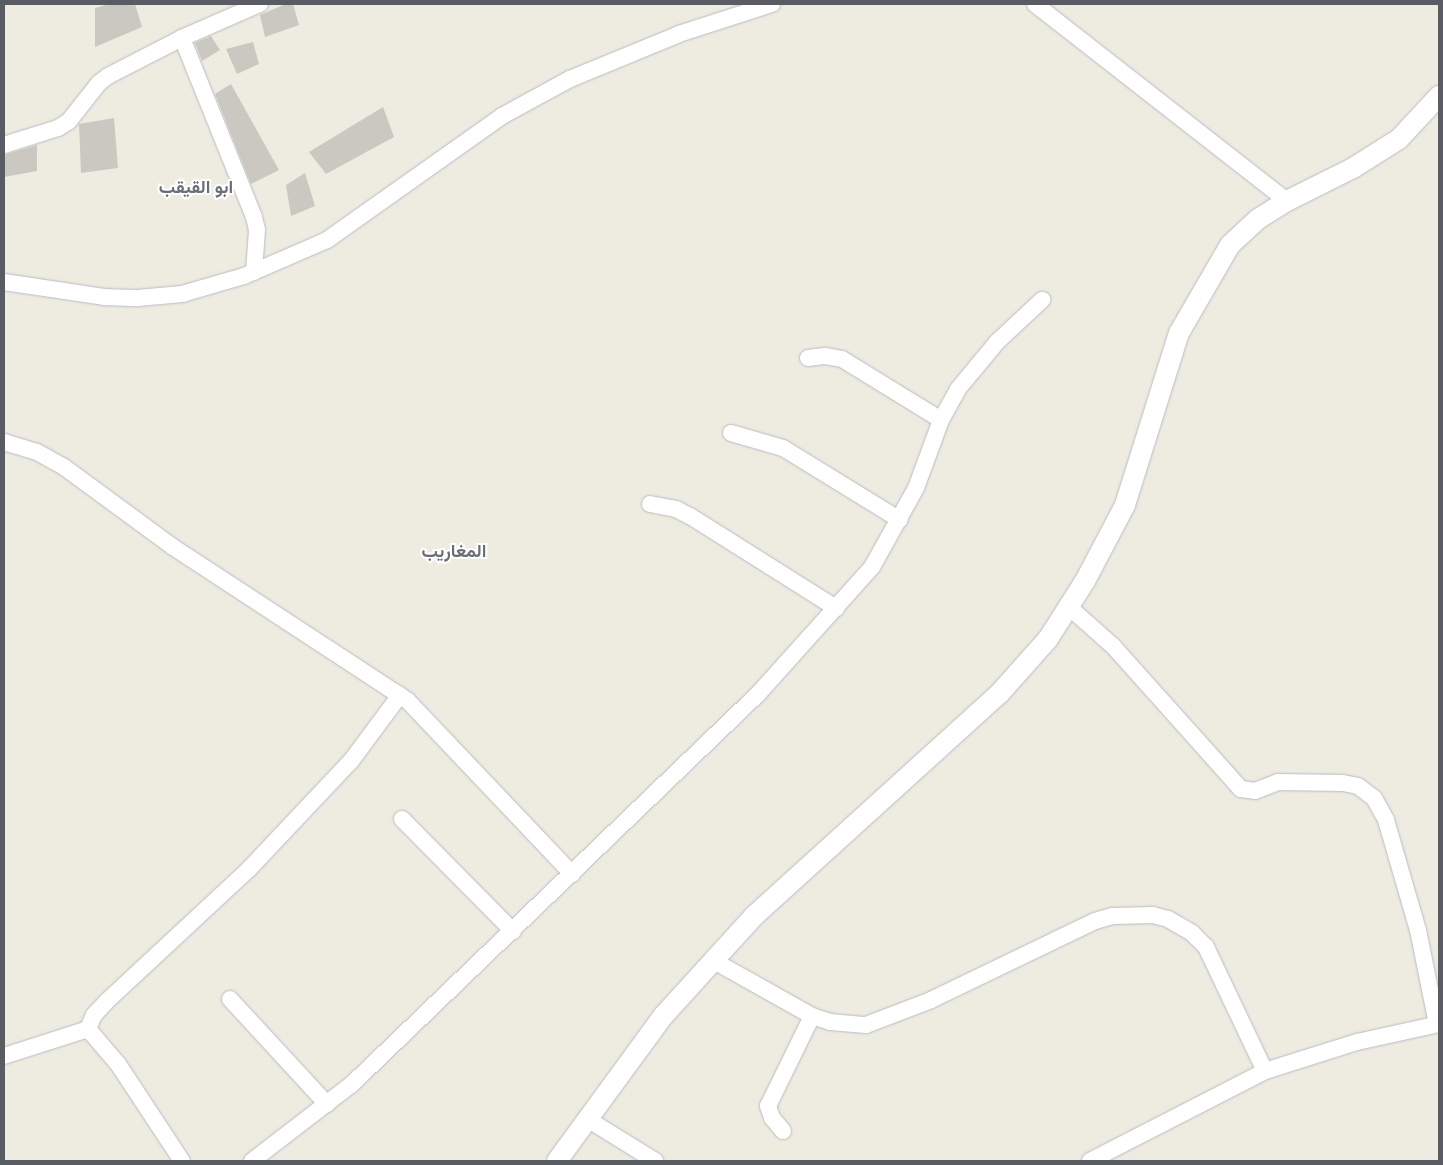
<!DOCTYPE html>
<html>
<head>
<meta charset="utf-8">
<style>
  body { margin:0 }
  #map { position:relative; width:1443px; height:1165px; overflow:hidden; background:#eeece1; font-family:"PT Sans",Vazirmatn,sans-serif }
  div>[style] { position:absolute }
  .building>* { inset:0; background:#cac8c0 }
  .roads { filter:drop-shadow(0 0 1px #b9bbc1) drop-shadow(0 0 1px #b9bbc1) }
  .minor>* { height:16px; margin:-8px; padding:0 8px; transform-origin:8px; border-radius:8px; background:#fff }
  .tertiary>* { height:20px; margin:-10px; padding:0 10px; transform-origin:10px; border-radius:10px; background:#fff }
  span { translate:-50% -50%; white-space:nowrap; text-align:center; line-height:1.15; -webkit-text-stroke:4px #fff; paint-order:stroke }
  .neighbourhood-label { font-size:18px; color:#6a6f75; font-weight:700 }
  .frame { position:absolute; inset:0; border:5px solid #595d63; pointer-events:none }
</style>
</head>
<body>
<div id="map">
  <div class="building">
    <div style="clip-path:polygon(110px 4px,135px 4px,142px 27px,95px 47px,95px 8px)"></div>
    <div style="clip-path:polygon(286px 4px,293px 4px,299px 25px,265px 37px,260px 15px)"></div>
    <div style="clip-path:polygon(211px 36px,220px 50px,202px 61px,195px 43px)"></div>
    <div style="clip-path:polygon(253px 42px,259px 64px,237px 74px,226px 49px)"></div>
    <div style="clip-path:polygon(231px 84px,279px 170px,251px 184px,215px 94px)"></div>
    <div style="clip-path:polygon(383px 107px,394px 137px,326px 174px,309px 152px)"></div>
    <div style="clip-path:polygon(114px 118px,118px 168px,81px 173px,79px 124px)"></div>
    <div style="clip-path:polygon(37px 145px,37px 171px,4px 177px,4px 155px)"></div>
    <div style="clip-path:polygon(305px 173px,315px 206px,291px 216px,286px 185px)"></div>
  </div>
  <div class="roads">
    <div class="minor">
      <div style="left:1035px;top:4px;width:320px;rotate:38deg"></div>
      <div style="left:182px;top:38px;width:193px;rotate:68.1deg"></div>
      <div style="left:254px;top:217px;width:13px;rotate:77deg"></div>
      <div style="left:257px;top:230px;width:42px;rotate:94.1deg"></div>
      <div style="left:4px;top:145px;width:57px;rotate:-17.5deg"></div>
      <div style="left:58px;top:128px;width:13px;rotate:-32deg"></div>
      <div style="left:69px;top:121px;width:48px;rotate:-51.7deg"></div>
      <div style="left:99px;top:83px;width:11px;rotate:-38deg"></div>
      <div style="left:108px;top:76px;width:83px;rotate:-27.2deg"></div>
      <div style="left:182px;top:38px;width:85px;rotate:-23.6deg"></div>
      <div style="left:4px;top:282px;width:101px;rotate:8.5deg"></div>
      <div style="left:104px;top:297px;width:34px;rotate:2deg"></div>
      <div style="left:138px;top:298px;width:44px;rotate:-5.2deg"></div>
      <div style="left:182px;top:294px;width:65px;rotate:-16.2deg"></div>
      <div style="left:244px;top:276px;width:90px;rotate:-23.4deg"></div>
      <div style="left:327px;top:240px;width:214px;rotate:-35.3deg"></div>
      <div style="left:502px;top:116px;width:77px;rotate:-28.6deg"></div>
      <div style="left:570px;top:79px;width:118px;rotate:-22.4deg"></div>
      <div style="left:679px;top:34px;width:98px;rotate:-17.9deg"></div>
      <div style="left:808px;top:358px;width:17px;rotate:-7deg"></div>
      <div style="left:825px;top:356px;width:17px;rotate:10deg"></div>
      <div style="left:842px;top:359px;width:116px;rotate:31.6deg"></div>
      <div style="left:731px;top:433px;width:54px;rotate:16.1deg"></div>
      <div style="left:783px;top:448px;width:137px;rotate:31.6deg"></div>
      <div style="left:4px;top:442px;width:34px;rotate:17deg"></div>
      <div style="left:37px;top:452px;width:31px;rotate:29deg"></div>
      <div style="left:64px;top:467px;width:135px;rotate:36.3deg"></div>
      <div style="left:173px;top:547px;width:280px;rotate:33.2deg"></div>
      <div style="left:407px;top:700px;width:240px;rotate:46.5deg"></div>
      <div style="left:650px;top:504px;width:26px;rotate:11deg"></div>
      <div style="left:676px;top:509px;width:16px;rotate:27deg"></div>
      <div style="left:690px;top:516px;width:173px;rotate:32.2deg"></div>
      <div style="left:1069px;top:607px;width:59px;rotate:41.6deg"></div>
      <div style="left:1113px;top:646px;width:192px;rotate:48.2deg"></div>
      <div style="left:1241px;top:789px;width:14px;rotate:8deg"></div>
      <div style="left:1255px;top:791px;width:25px;rotate:-21deg"></div>
      <div style="left:1278px;top:782px;width:65px;rotate:0.9deg"></div>
      <div style="left:1343px;top:783px;width:15px;rotate:11deg"></div>
      <div style="left:1358px;top:786px;width:20px;rotate:37deg"></div>
      <div style="left:1374px;top:798px;width:25px;rotate:61deg"></div>
      <div style="left:1386px;top:820px;width:115px;rotate:73.8deg"></div>
      <div style="left:1418px;top:930px;width:96px;rotate:78.6deg"></div>
      <div style="left:402px;top:819px;width:158px;rotate:45.3deg"></div>
      <div style="left:714px;top:961px;width:112px;rotate:29.3deg"></div>
      <div style="left:812px;top:1016px;width:19px;rotate:18deg"></div>
      <div style="left:830px;top:1022px;width:36px;rotate:5deg"></div>
      <div style="left:866px;top:1025px;width:70px;rotate:-21deg"></div>
      <div style="left:931px;top:1000px;width:182px;rotate:-25.7deg"></div>
      <div style="left:1095px;top:921px;width:19px;rotate:-16deg"></div>
      <div style="left:1113px;top:916px;width:40px;rotate:-1.4deg"></div>
      <div style="left:1153px;top:915px;width:16px;rotate:15deg"></div>
      <div style="left:1168px;top:919px;width:28px;rotate:30deg"></div>
      <div style="left:1192px;top:933px;width:20px;rotate:45deg"></div>
      <div style="left:1206px;top:947px;width:137px;rotate:64.6deg"></div>
      <div style="left:230px;top:999px;width:143px;rotate:47.3deg"></div>
      <div style="left:88px;top:1029px;width:15px;rotate:-67deg"></div>
      <div style="left:94px;top:1015px;width:19px;rotate:-47deg"></div>
      <div style="left:107px;top:1001px;width:195px;rotate:-42.9deg"></div>
      <div style="left:250px;top:868px;width:147px;rotate:-46.7deg"></div>
      <div style="left:351px;top:761px;width:82px;rotate:-53.4deg"></div>
      <div style="left:4px;top:1056px;width:88px;rotate:-17.8deg"></div>
      <div style="left:88px;top:1029px;width:46px;rotate:49.4deg"></div>
      <div style="left:118px;top:1064px;width:116px;rotate:56.6deg"></div>
      <div style="left:589px;top:1120px;width:78px;rotate:31.8deg"></div>
      <div style="left:783px;top:1131px;width:17px;rotate:-130deg"></div>
      <div style="left:772px;top:1118px;width:13px;rotate:-108deg"></div>
      <div style="left:768px;top:1106px;width:100px;rotate:-63.9deg"></div>
      <div style="left:252px;top:1161px;width:126px;rotate:-37.6deg"></div>
      <div style="left:352px;top:1084px;width:564px;rotate:-43.85deg"></div>
      <div style="left:759px;top:693px;width:169px;rotate:-48.1deg"></div>
      <div style="left:872px;top:567px;width:90px;rotate:-60.9deg"></div>
      <div style="left:916px;top:488px;width:72px;rotate:-69.8deg"></div>
      <div style="left:941px;top:420px;width:35px;rotate:-61deg"></div>
      <div style="left:958px;top:389px;width:61px;rotate:-50.3deg"></div>
      <div style="left:997px;top:342px;width:62px;rotate:-43deg"></div>
      <div style="left:1090px;top:1161px;width:197px;rotate:-27.2deg"></div>
      <div style="left:1265px;top:1071px;width:96px;rotate:-17.5deg"></div>
      <div style="left:1357px;top:1042px;width:84px;rotate:-12.4deg"></div>
    </div>
    <div class="tertiary">
      <div style="left:557px;top:1161px;width:181px;rotate:-53.8deg"></div>
      <div style="left:664px;top:1015px;width:134px;rotate:-47.7deg"></div>
      <div style="left:754px;top:916px;width:331px;rotate:-42.2deg"></div>
      <div style="left:999px;top:694px;width:74px;rotate:-48.3deg"></div>
      <div style="left:1048px;top:639px;width:69px;rotate:-57.5deg"></div>
      <div style="left:1085px;top:581px;width:86px;rotate:-62.2deg"></div>
      <div style="left:1125px;top:505px;width:180px;rotate:-72.6deg"></div>
      <div style="left:1179px;top:333px;width:102px;rotate:-59.9deg"></div>
      <div style="left:1230px;top:245px;width:38px;rotate:-43deg"></div>
      <div style="left:1258px;top:219px;width:34px;rotate:-32deg"></div>
      <div style="left:1287px;top:201px;width:74px;rotate:-26.6deg"></div>
      <div style="left:1353px;top:168px;width:54px;rotate:-32.2deg"></div>
      <div style="left:1399px;top:139px;width:59px;rotate:-47.1deg"></div>
    </div>
  </div>
  <div class="neighbourhood-label">
    <span style="left:196px;top:187px">ابو القيقب</span>
    <span style="left:454px;top:551px">المغاريب</span>
  </div>
  <div class="frame"></div>
</div>
</body>
</html>
